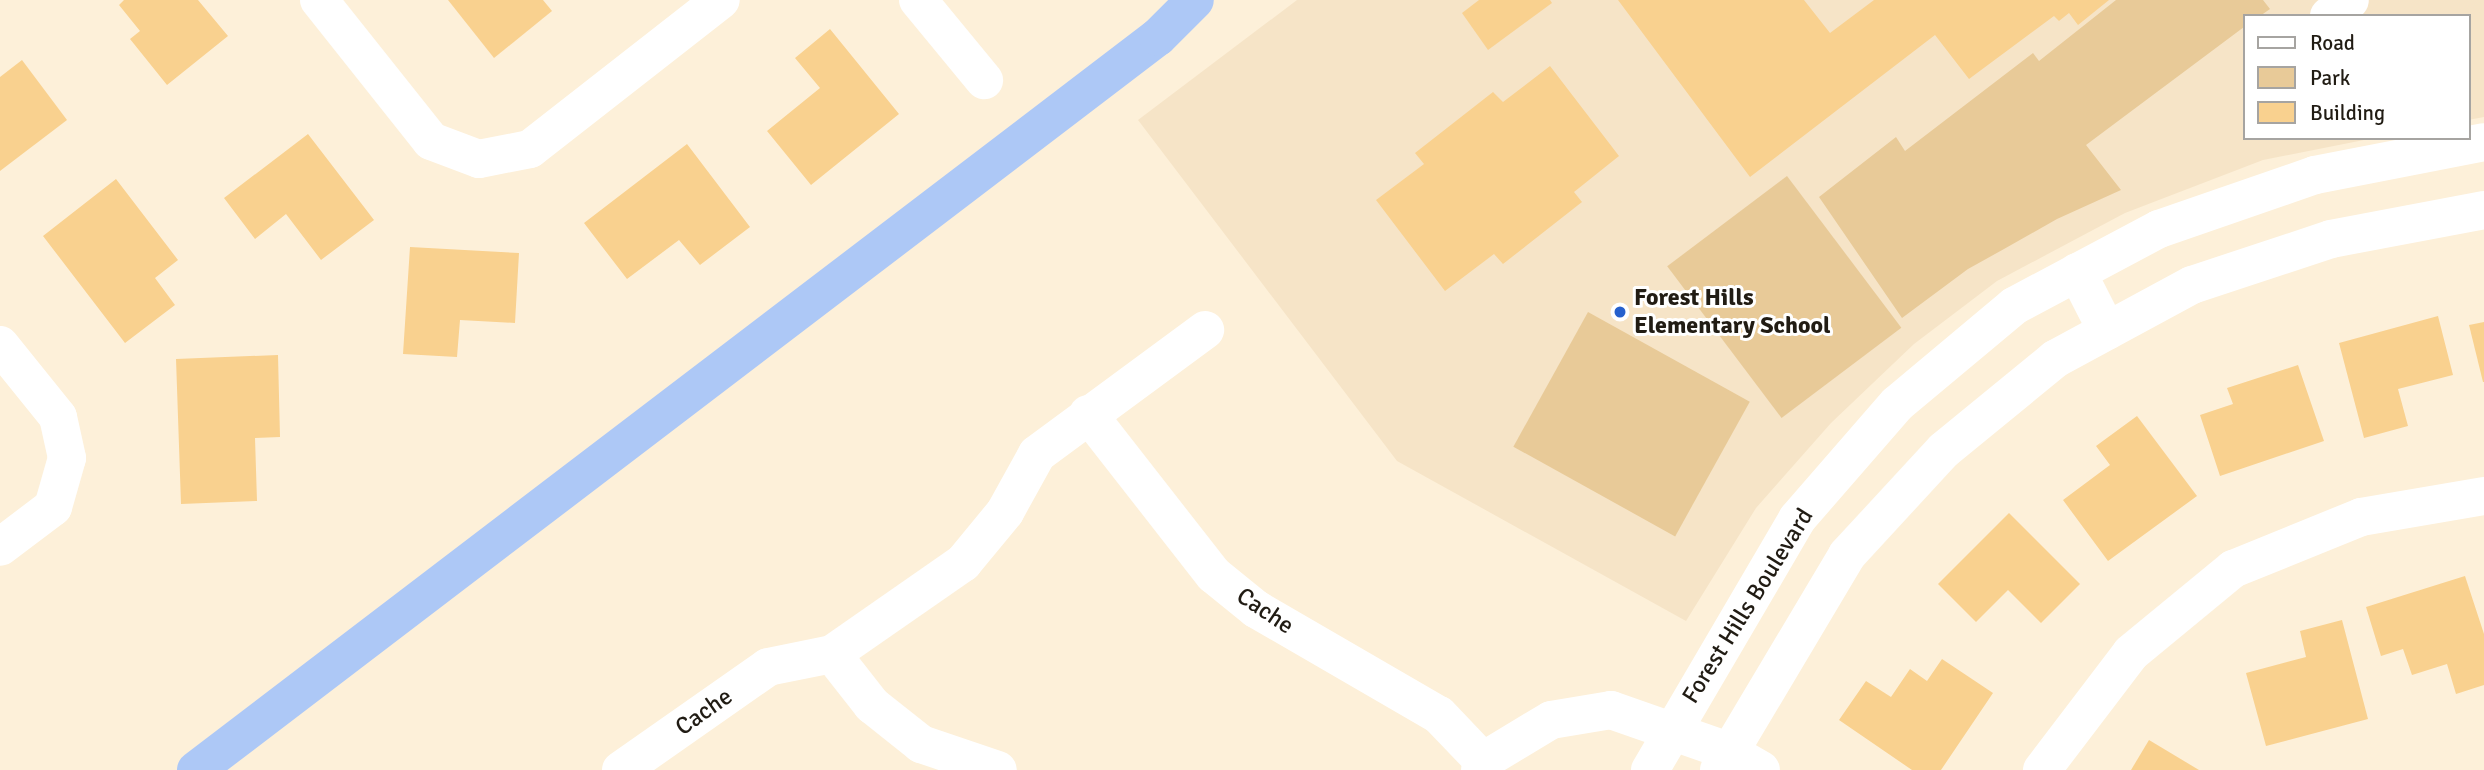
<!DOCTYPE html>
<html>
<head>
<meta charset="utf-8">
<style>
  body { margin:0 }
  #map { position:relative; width:2484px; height:770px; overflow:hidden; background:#fdf0d9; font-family:Signika,sans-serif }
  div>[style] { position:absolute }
  .built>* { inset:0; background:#f6e4c7 }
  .green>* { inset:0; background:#e8ca98; transform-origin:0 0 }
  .canal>* { height:38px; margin:-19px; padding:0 19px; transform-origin:19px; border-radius:19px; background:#adc8f6 }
  .building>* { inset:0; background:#f9d18f }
  .minor>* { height:38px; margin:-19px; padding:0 19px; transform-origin:19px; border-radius:19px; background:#fff }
  .dots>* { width:19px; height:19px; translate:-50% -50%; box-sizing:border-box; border:4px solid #fff; border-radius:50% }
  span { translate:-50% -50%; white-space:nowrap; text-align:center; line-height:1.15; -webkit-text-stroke:6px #fff; paint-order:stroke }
  .poi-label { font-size:24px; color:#211c14; font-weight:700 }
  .left { translate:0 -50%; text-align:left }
  .street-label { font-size:24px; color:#211c14 }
  .legend { position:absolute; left:2243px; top:14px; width:228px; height:126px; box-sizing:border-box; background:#fff; border:2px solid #a6a4a1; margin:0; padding:9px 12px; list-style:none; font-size:21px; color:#211c14 }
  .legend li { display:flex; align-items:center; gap:14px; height:35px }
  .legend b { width:35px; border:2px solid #a6a4a1 }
</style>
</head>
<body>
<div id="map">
  <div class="built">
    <div style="clip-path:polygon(1297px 0,2484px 0,2484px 117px,2468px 120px,2468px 16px,2244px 16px,2244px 138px,2374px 138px,2263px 160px,2125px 213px,1997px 281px,1914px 344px,1831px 423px,1756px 508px,1686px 621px,1397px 461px,1138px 120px)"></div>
  </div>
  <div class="green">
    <div style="clip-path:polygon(2116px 0,2263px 0,2270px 9px,2260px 16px,2244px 16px,2244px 27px,2086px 145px,2121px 190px,2057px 219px,2004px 249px,1968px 269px,1902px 318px,1819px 197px,1896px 137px,1905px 151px,2033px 53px,2039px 61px)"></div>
    <div style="left:1787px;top:176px;width:190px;height:150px;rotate:53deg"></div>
    <div style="left:1588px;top:312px;width:185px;height:154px;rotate:29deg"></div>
  </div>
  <div class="canal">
    <div style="left:196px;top:770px;width:1209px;rotate:-37.31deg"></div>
    <div style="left:1158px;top:37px;width:52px;rotate:-45deg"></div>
  </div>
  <div class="building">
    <div style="clip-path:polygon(124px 0,198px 0,228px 36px,167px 85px,130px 39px,140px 31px,119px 5px)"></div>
    <div style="clip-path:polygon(448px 0,543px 0,552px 11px,494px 58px)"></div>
    <div style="clip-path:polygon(1479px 0,1550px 0,1552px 3px,1488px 50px,1462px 13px)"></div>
    <div style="clip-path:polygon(1618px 0,1804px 0,1830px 33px,1874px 0,2109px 0,2078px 25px,2069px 13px,2059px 21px,2054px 16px,1969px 79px,1935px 35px,1750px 177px)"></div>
    <div style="clip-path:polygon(830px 29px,899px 114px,811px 185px,767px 131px,820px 88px,795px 58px)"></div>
    <div style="clip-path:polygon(22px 60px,67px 120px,0 171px,0 77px)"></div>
    <div style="clip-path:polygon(1550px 66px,1619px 156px,1574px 192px,1582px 202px,1503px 264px,1494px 254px,1445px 291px,1376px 200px,1424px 164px,1415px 153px,1493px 92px,1503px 102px)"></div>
    <div style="clip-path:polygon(308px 134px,374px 220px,321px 260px,286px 214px,255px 239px,224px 198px)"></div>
    <div style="clip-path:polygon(687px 144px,750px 227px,700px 265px,679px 240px,627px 279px,584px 223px)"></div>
    <div style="clip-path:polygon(116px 179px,178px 260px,155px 278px,175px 305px,125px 343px,43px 236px)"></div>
    <div style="clip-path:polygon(410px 247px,519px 253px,515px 323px,460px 320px,457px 357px,403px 354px)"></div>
    <div style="clip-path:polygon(2438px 316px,2453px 375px,2398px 389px,2408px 426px,2364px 438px,2339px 343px)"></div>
    <div style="clip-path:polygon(2484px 322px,2484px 382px,2483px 382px,2469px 325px)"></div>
    <div style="clip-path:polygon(278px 355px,280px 437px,255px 438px,257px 501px,181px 504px,176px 359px)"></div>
    <div style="clip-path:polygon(2298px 365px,2324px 441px,2220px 476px,2200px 415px,2233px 404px,2227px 388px)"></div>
    <div style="clip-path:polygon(2137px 416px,2197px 496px,2108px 561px,2063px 500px,2110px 465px,2096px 446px)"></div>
    <div style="clip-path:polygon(2009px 513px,2080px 584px,2041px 623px,2008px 590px,1976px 622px,1938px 584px)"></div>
    <div style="clip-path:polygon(2465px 576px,2484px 634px,2484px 685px,2456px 694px,2447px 664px,2412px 675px,2403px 649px,2381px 656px,2366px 607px)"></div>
    <div style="clip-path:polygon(2342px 620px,2368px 719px,2266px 746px,2246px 673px,2306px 657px,2300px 631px)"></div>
    <div style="clip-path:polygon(1942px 659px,1993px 693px,1941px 770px,1912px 770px,1839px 720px,1866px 681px,1891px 697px,1910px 669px,1927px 681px)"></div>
    <div style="clip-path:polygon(2149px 740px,2199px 770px,2131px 770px)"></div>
  </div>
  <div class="minor">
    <div style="left:319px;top:0;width:180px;rotate:51.5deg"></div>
    <div style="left:431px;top:141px;width:51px;rotate:20.6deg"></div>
    <div style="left:479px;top:159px;width:52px;rotate:-11.1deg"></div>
    <div style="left:530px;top:149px;width:242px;rotate:-38deg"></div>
    <div style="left:918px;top:0;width:104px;rotate:50.5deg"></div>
    <div style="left:2329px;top:16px;width:26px;rotate:-37deg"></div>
    <div style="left:2077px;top:272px;width:66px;rotate:63deg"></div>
    <div style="left:0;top:345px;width:92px;rotate:51.1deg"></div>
    <div style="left:58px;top:417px;width:42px;rotate:77.6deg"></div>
    <div style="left:67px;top:458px;width:51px;rotate:105.9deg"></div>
    <div style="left:53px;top:507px;width:66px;rotate:143deg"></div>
    <div style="left:1088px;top:414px;width:204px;rotate:52deg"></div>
    <div style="left:1214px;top:575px;width:54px;rotate:39deg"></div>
    <div style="left:1256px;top:609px;width:211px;rotate:30.1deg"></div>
    <div style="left:1439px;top:715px;width:64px;rotate:46.3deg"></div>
    <div style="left:832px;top:654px;width:65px;rotate:51.9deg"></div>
    <div style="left:872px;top:705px;width:63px;rotate:38.5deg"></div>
    <div style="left:921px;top:744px;width:81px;rotate:18.7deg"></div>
    <div style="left:621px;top:770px;width:179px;rotate:-35deg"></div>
    <div style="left:768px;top:667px;width:65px;rotate:-11.5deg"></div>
    <div style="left:832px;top:654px;width:160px;rotate:-34.8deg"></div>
    <div style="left:963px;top:563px;width:66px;rotate:-50.5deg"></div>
    <div style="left:1005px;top:512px;width:66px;rotate:-61.1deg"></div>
    <div style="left:1037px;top:454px;width:209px;rotate:-36.4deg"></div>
    <div style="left:1480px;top:770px;width:9px;rotate:-72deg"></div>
    <div style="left:1483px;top:761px;width:79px;rotate:-31.1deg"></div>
    <div style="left:1551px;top:720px;width:61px;rotate:-9.5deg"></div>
    <div style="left:1611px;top:710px;width:124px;rotate:19.3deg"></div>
    <div style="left:1728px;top:751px;width:38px;rotate:30deg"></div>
    <div style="left:1650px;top:770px;width:291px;rotate:-59.6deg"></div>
    <div style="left:1797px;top:519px;width:152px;rotate:-49deg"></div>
    <div style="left:1897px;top:404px;width:153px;rotate:-39.9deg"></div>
    <div style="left:2014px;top:306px;width:164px;rotate:-28deg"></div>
    <div style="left:2159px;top:229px;width:165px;rotate:-19.1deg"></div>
    <div style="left:2315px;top:175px;width:172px;rotate:-11deg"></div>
    <div style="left:1719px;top:770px;width:250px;rotate:-59.2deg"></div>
    <div style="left:1847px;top:555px;width:143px;rotate:-47.3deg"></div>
    <div style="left:1944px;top:450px;width:144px;rotate:-39.3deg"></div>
    <div style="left:2055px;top:359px;width:156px;rotate:-28.4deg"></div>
    <div style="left:2192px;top:285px;width:146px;rotate:-18.3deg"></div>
    <div style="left:2331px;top:239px;width:156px;rotate:-10.7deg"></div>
    <div style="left:2042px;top:770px;width:147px;rotate:-52.7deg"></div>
    <div style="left:2131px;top:653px;width:132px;rotate:-39.5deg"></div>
    <div style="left:2233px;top:569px;width:138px;rotate:-22.1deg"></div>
    <div style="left:2361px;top:517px;width:125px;rotate:-9.7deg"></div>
  </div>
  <div class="dots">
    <div style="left:1620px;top:312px;background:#2660cd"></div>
  </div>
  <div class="poi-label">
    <span class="left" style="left:1634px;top:312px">Forest Hills<br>Elementary School</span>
  </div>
  <div class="street-label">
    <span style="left:1748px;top:606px;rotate:-58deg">Forest Hills Boulevard</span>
    <span style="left:1265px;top:611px;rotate:34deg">Cache</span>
    <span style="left:704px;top:712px;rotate:-35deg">Cache</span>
  </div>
  <ul class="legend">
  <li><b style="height:9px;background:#fff"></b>Road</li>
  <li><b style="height:19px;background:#e8ca98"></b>Park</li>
  <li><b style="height:19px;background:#f9d18f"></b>Building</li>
  </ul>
</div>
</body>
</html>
